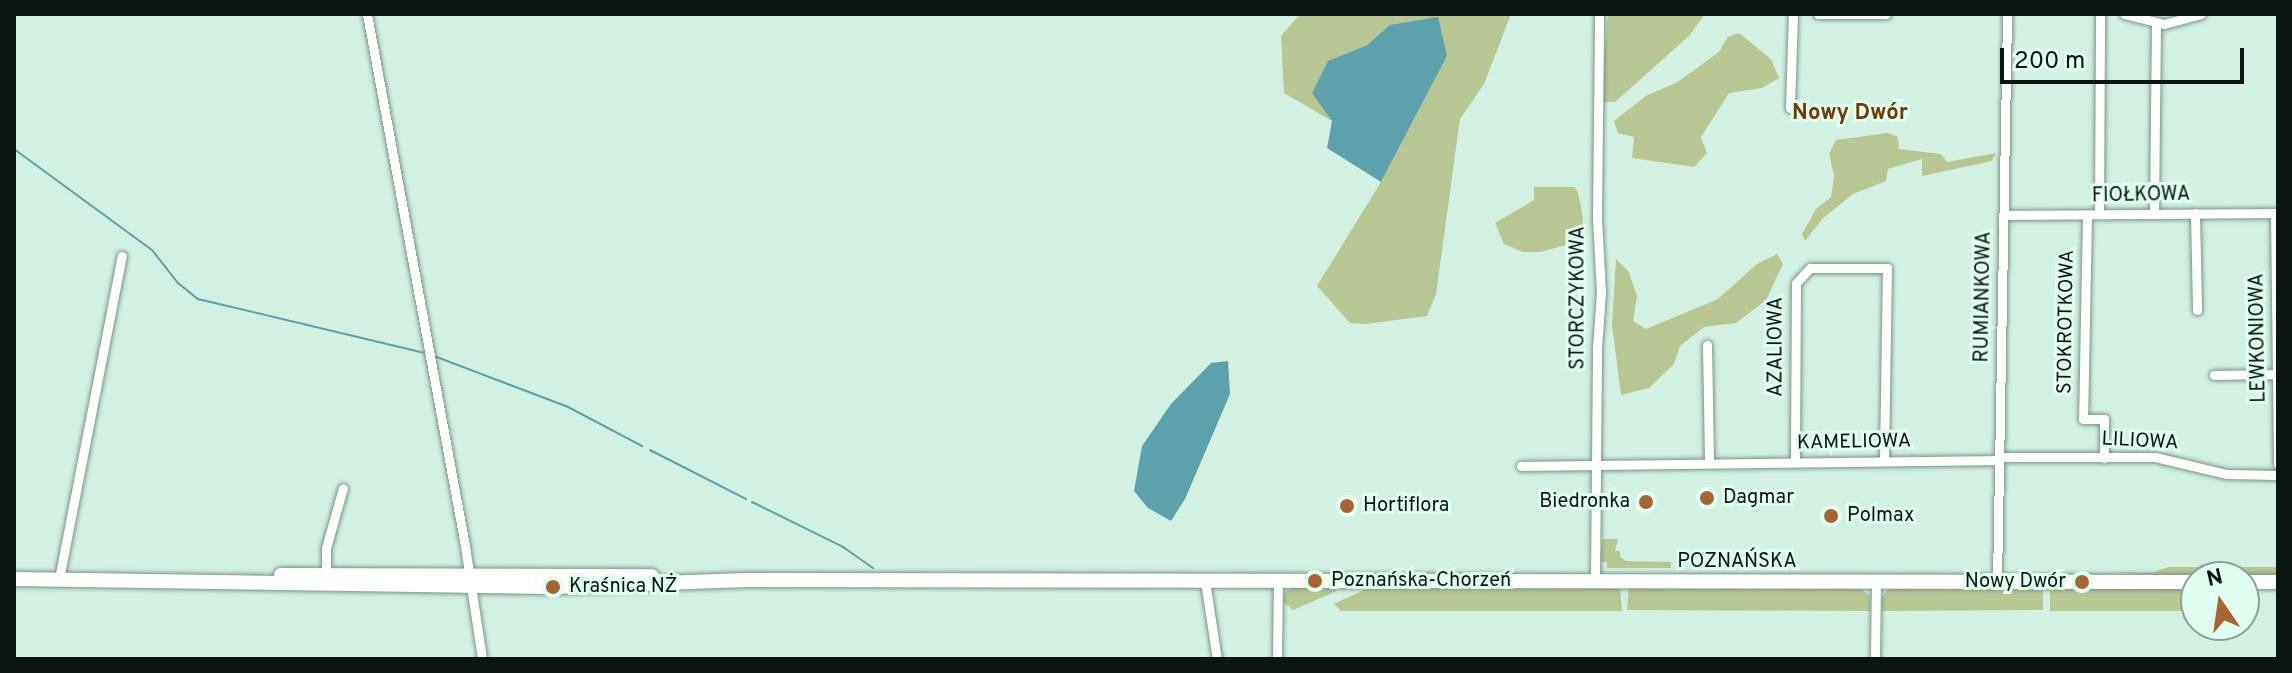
<!DOCTYPE html>
<html>
<head>
<meta charset="utf-8">
<style>
  body { margin:0 }
  #map { position:relative; width:2292px; height:673px; overflow:hidden; background:#d3f1e2; font-family:Overpass,sans-serif }
  div>[style] { position:absolute }
  .green>* { inset:0; background:#b8c694 }
  .water>* { inset:0; background:#5ca1ab }
  .stream>* { height:2px; margin:-1px; padding:0 1px; transform-origin:1px; border-radius:1px; background:#5ca1ab }
  .roads { filter:drop-shadow(0 0 2px #799588) drop-shadow(0 0 2px #799588) }
  .minor>* { height:9px; margin:-4.5px; padding:0 4.5px; transform-origin:4.5px; border-radius:4.5px; background:#fff }
  .primary>* { height:14px; margin:-7px; padding:0 7px; transform-origin:7px; border-radius:7px; background:#fff }
  .dots>* { width:22px; height:22px; translate:-50% -50%; box-sizing:border-box; border:4px solid #e0fff0; border-radius:50% }
  span { translate:-50% -50%; white-space:nowrap; text-align:center; line-height:1.15; -webkit-text-stroke:6px #e0fff0; paint-order:stroke }
  .street-label { font-size:20px; color:#0b1511 }
  .poi-label { font-size:20px; color:#0b1511 }
  .left { translate:0 -50%; text-align:left }
  .right { translate:-100% -50%; text-align:right }
  .neighbourhood-label { font-size:22px; color:#733a04; font-weight:700 }
  .frame { position:absolute; inset:0; border:16px solid #0b1511; pointer-events:none }
  .north { position:absolute; left:2180px; top:561px; width:80px; height:80px; box-sizing:border-box; background:#e0fff0; border:2px solid #8ba197; border-radius:50%; rotate:347deg; font-size:22px; font-weight:700; line-height:32px; text-align:center; color:#0b1511 }
  .north::after { content:''; display:block; margin:auto; width:28px; height:36px; background:#a86533; clip-path:polygon(50% 0,100% 100%,50% 72%,0 100%) }
  .scale { position:absolute; left:2000px; top:48px; width:244px; height:36px; box-sizing:border-box; border:4px solid #0b1511; border-top:0; padding-left:10px; font-size:24px; line-height:28px; white-space:nowrap; color:#0b1511; -webkit-text-stroke:6px #e0fff0; paint-order:stroke }
</style>
</head>
<body>
<div id="map">
  <div class="green">
    <div style="clip-path:polygon(1300px 14px,1511px 14px,1484px 84px,1460px 119px,1436px 294px,1427px 316px,1366px 324px,1350px 323px,1317px 286px,1381px 182px,1447px 56px,1390px 25px,1367px 45px,1328px 61px,1332px 121px,1284px 93px,1281px 36px)"></div>
    <div style="clip-path:polygon(1608px 14px,1705px 14px,1689px 36px,1615px 102px,1601px 102px)"></div>
    <div style="clip-path:polygon(1739px 33px,1771px 59px,1779px 78px,1762px 88px,1729px 93px,1701px 137px,1707px 153px,1694px 167px,1632px 158px,1634px 137px,1618px 133px,1614px 121px,1647px 95px,1676px 83px,1719px 52px,1728px 37px)"></div>
    <div style="clip-path:polygon(1888px 133px,1898px 137px,1899px 149px,1941px 154px,1947px 162px,1996px 153px,1992px 161px,1922px 176px,1922px 159px,1888px 169px,1886px 181px,1853px 194px,1822px 219px,1805px 241px,1802px 234px,1816px 209px,1831px 197px,1834px 176px,1829px 154px,1836px 140px)"></div>
    <div style="clip-path:polygon(1534px 187px,1574px 187px,1578px 192px,1583px 218px,1581px 241px,1540px 252px,1523px 252px,1504px 244px,1495px 223px,1534px 200px)"></div>
    <div style="clip-path:polygon(1777px 254px,1783px 264px,1766px 300px,1736px 323px,1704px 327px,1680px 346px,1674px 364px,1649px 388px,1621px 395px,1612px 325px,1616px 259px,1629px 272px,1637px 296px,1633px 321px,1646px 329px,1718px 299px,1757px 264px)"></div>
    <div style="clip-path:polygon(1603px 539px,1618px 539px,1615px 551px,1620px 551px,1620px 557px,1626px 561px,1671px 562px,1671px 568px,1607px 568px,1607px 562px,1599px 562px)"></div>
    <div style="clip-path:polygon(2168px 567px,2278px 567px,2278px 575px,2152px 575px,2113px 572px,2152px 573px)"></div>
    <div style="clip-path:polygon(1294px 588px,1336px 589px,1337px 591px,1293px 610px,1283px 601px,1285px 592px)"></div>
    <div style="clip-path:polygon(1620px 588px,1622px 611px,1341px 611px,1334px 604px,1366px 589px)"></div>
    <div style="clip-path:polygon(1629px 588px,1861px 589px,1870px 596px,1870px 611px,1627px 610px)"></div>
    <div style="clip-path:polygon(1888px 589px,2043px 590px,2043px 610px,1882px 611px,1882px 597px)"></div>
    <div style="clip-path:polygon(2053px 589px,2196px 589px,2196px 611px,2050px 611px,2050px 591px)"></div>
  </div>
  <div class="water">
    <div style="clip-path:polygon(1438px 17px,1447px 56px,1381px 182px,1327px 148px,1332px 121px,1312px 93px,1328px 61px,1367px 45px,1390px 25px)"></div>
    <div style="clip-path:polygon(1228px 361px,1230px 394px,1185px 499px,1171px 521px,1148px 508px,1134px 491px,1142px 446px,1171px 404px,1211px 363px)"></div>
  </div>
  <div class="stream">
    <div style="left:14px;top:149px;width:171px;rotate:36.2deg"></div>
    <div style="left:152px;top:250px;width:42px;rotate:51.8deg"></div>
    <div style="left:178px;top:283px;width:26px;rotate:39deg"></div>
    <div style="left:198px;top:299px;width:232px;rotate:13.4deg"></div>
    <div style="left:434px;top:356px;width:143px;rotate:20.8deg"></div>
    <div style="left:568px;top:407px;width:84px;rotate:27.8deg"></div>
    <div style="left:650px;top:450px;width:108px;rotate:27deg"></div>
    <div style="left:752px;top:502px;width:102px;rotate:26.3deg"></div>
    <div style="left:843px;top:547px;width:37px;rotate:35deg"></div>
  </div>
  <div class="roads">
    <div class="minor">
      <div style="left:367px;top:14px;width:541px;rotate:79.56deg"></div>
      <div style="left:465px;top:546px;width:114px;rotate:81.4deg"></div>
      <div style="left:1818px;top:14px;width:68px"></div>
      <div style="left:2124px;top:14px;width:41px;rotate:14deg"></div>
      <div style="left:2164px;top:24px;width:38px;rotate:-15deg"></div>
      <div style="left:1790px;top:108px;width:94px;rotate:-88.2deg"></div>
      <div style="left:2195px;top:213px;width:97px;rotate:88.8deg"></div>
      <div style="left:2275px;top:213px;width:251px;rotate:89.3deg"></div>
      <div style="left:2099px;top:214px;width:200px;rotate:-89.7deg"></div>
      <div style="left:2154px;top:214px;width:190px;rotate:-89.4deg"></div>
      <div style="left:2004px;top:215px;width:274px;rotate:-0.4deg"></div>
      <div style="left:2087px;top:215px;width:204px;rotate:91.1deg"></div>
      <div style="left:2083px;top:419px;width:21px"></div>
      <div style="left:2104px;top:419px;width:39px;rotate:90deg"></div>
      <div style="left:1707px;top:345px;width:118px;rotate:89deg"></div>
      <div style="left:2214px;top:375px;width:64px;rotate:-0.9deg"></div>
      <div style="left:1999px;top:457px;width:156px"></div>
      <div style="left:2155px;top:457px;width:74px;rotate:13.3deg"></div>
      <div style="left:2227px;top:474px;width:51px;rotate:1.1deg"></div>
      <div style="left:1795px;top:461px;width:178px;rotate:-89.7deg"></div>
      <div style="left:1796px;top:283px;width:21px;rotate:-47deg"></div>
      <div style="left:1810px;top:268px;width:77px"></div>
      <div style="left:1887px;top:268px;width:192px;rotate:90.9deg"></div>
      <div style="left:1521px;top:466px;width:478px;rotate:-0.7deg"></div>
      <div style="left:326px;top:573px;width:25px;rotate:-90deg"></div>
      <div style="left:326px;top:548px;width:62px;rotate:-74.2deg"></div>
      <div style="left:59px;top:579px;width:329px;rotate:-79deg"></div>
      <div style="left:1205px;top:581px;width:79px;rotate:81.3deg"></div>
      <div style="left:1595px;top:581px;width:233px;rotate:-89.5deg"></div>
      <div style="left:1597px;top:348px;width:56px;rotate:-85.9deg"></div>
      <div style="left:1601px;top:292px;width:74px;rotate:-93.1deg"></div>
      <div style="left:1597px;top:218px;width:204px;rotate:-89.4deg"></div>
      <div style="left:1997px;top:582px;width:568px;rotate:-88.99deg"></div>
      <div style="left:1277px;top:659px;width:78px;rotate:-89.3deg"></div>
      <div style="left:1875px;top:659px;width:77px;rotate:-89.3deg"></div>
    </div>
    <div class="primary">
      <div style="left:281px;top:575px;width:371px;rotate:0.2deg"></div>
      <div style="left:14px;top:579px;width:539px;rotate:0.85deg"></div>
      <div style="left:553px;top:587px;width:193px;rotate:-2.1deg"></div>
      <div style="left:746px;top:580px;width:1450px;rotate:0.08deg"></div>
      <div style="left:2244px;top:582px;width:34px"></div>
    </div>
  </div>
  <div class="dots">
    <div style="left:1707px;top:498px;background:#a86533"></div>
    <div style="left:1646px;top:502px;background:#a86533"></div>
    <div style="left:1347px;top:506px;background:#a86533"></div>
    <div style="left:1831px;top:516px;background:#a86533"></div>
    <div style="left:1315px;top:581px;background:#a86533"></div>
    <div style="left:2082px;top:582px;background:#a86533"></div>
    <div style="left:553px;top:587px;background:#a86533"></div>
  </div>
  <div class="street-label">
    <span style="left:2141px;top:196px;rotate:-1deg">FIOŁKOWA</span>
    <span style="left:1984px;top:297px;rotate:-89deg">RUMIANKOWA</span>
    <span style="left:1579px;top:298px;rotate:-90deg">STORCZYKOWA</span>
    <span style="left:2067px;top:322px;rotate:-89deg">STOKROTKOWA</span>
    <span style="left:2259px;top:338px;rotate:-91deg">LEWKONIOWA</span>
    <span style="left:1777px;top:347px;rotate:-90deg">AZALIOWA</span>
    <span style="left:2140px;top:442px;rotate:3deg">LILIOWA</span>
    <span style="left:1854px;top:443px;rotate:-1deg">KAMELIOWA</span>
    <span style="left:1737px;top:562px">POZNAŃSKA</span>
  </div>
  <div class="poi-label">
    <span class="left" style="left:1723px;top:498px">Dagmar</span>
    <span class="right" style="left:1630px;top:502px">Biedronka</span>
    <span class="left" style="left:1363px;top:506px">Hortiflora</span>
    <span class="left" style="left:1847px;top:516px">Polmax</span>
    <span class="left" style="left:1331px;top:581px">Poznańska-Chorzeń</span>
    <span class="right" style="left:2066px;top:582px">Nowy Dwór</span>
    <span class="left" style="left:569px;top:587px">Kraśnica NŻ</span>
  </div>
  <div class="neighbourhood-label">
    <span style="left:1850px;top:114px">Nowy Dwór</span>
  </div>
  <div class="frame"></div>
  <div class="north">N</div>
  <div class="scale">200 m</div>
</div>
</body>
</html>
